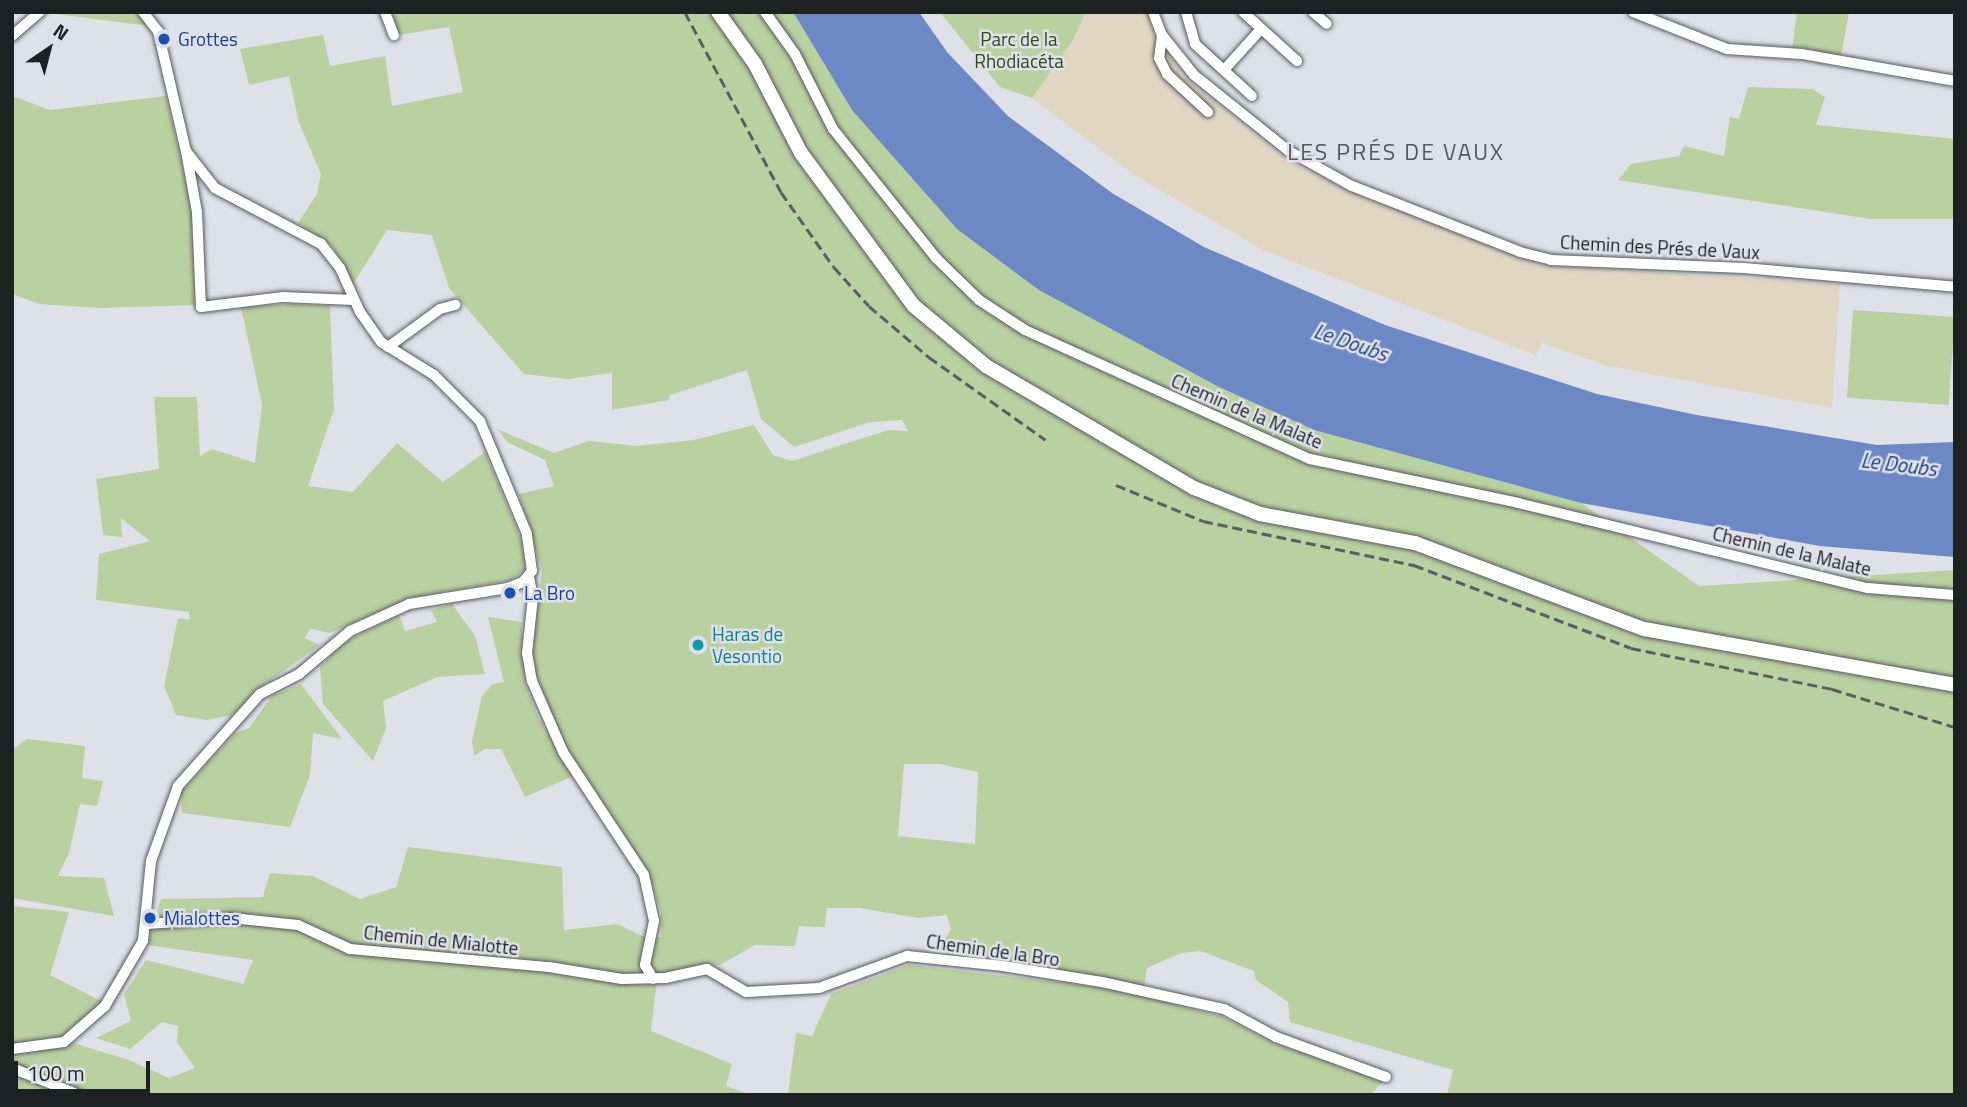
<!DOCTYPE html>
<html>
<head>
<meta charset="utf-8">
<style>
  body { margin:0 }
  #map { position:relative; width:1967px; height:1107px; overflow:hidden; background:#dfe0e8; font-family:"Titillium Web",sans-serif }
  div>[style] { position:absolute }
  .industrial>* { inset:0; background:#e0d6c1 }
  .green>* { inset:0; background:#b9d0a0; transform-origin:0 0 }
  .water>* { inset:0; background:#6c89c5 }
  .roads { filter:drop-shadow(0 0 2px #58595f) drop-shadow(0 0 2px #58595f) }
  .minor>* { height:10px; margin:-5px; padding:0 5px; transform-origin:5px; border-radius:5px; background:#fff }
  .major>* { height:14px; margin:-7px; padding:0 7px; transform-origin:7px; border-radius:7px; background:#fff }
  .rail>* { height:2.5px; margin-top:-1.25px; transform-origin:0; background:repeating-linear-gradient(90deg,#5c5d61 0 10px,transparent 0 15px) }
  .dots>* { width:19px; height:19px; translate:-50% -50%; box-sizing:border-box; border:4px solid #dfe0e8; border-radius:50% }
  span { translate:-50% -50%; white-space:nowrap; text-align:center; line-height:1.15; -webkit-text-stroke:5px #dfe0e8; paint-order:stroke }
  .transit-label { font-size:19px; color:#164399 }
  .left { translate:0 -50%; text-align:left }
  .park-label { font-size:19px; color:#334717 }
  .street-label { font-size:19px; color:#1f2022 }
  .culture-label { font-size:19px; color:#0d838f }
  .water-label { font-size:21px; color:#224189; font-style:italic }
  .quarter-label { font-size:23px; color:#57575d; letter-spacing:2px }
  .frame { position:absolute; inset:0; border:14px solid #1f2022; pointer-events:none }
  .north { position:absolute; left:14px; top:14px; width:70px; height:70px; -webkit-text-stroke:5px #dfe0e8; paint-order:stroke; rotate:35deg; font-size:19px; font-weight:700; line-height:28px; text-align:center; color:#1f2022 }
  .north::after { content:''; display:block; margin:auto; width:24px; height:32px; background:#1f2022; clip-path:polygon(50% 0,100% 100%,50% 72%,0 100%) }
  .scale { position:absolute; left:14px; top:1061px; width:136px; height:32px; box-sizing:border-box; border:4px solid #1f2022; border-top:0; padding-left:9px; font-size:21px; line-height:24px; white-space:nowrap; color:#1f2022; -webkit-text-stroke:5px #dfe0e8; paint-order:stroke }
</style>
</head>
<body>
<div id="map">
  <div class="industrial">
    <div style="clip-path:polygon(1086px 12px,1148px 12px,1180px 74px,1279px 154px,1308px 171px,1542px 265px,1840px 284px,1832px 408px,1604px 365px,1542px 343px,1536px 355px,1263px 250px,1136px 176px,1032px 98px,1073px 40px)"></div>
  </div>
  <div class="green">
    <div style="clip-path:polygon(40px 12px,136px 12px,150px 26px)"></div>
    <div style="clip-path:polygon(evenodd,388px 12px,793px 12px,852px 110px,1219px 387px,1314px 430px,1581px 503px,1699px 586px,1955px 570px,1955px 1095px,1447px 1095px,1453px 1070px,1290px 1022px,1288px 1002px,1256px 980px,1254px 971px,1200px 951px,1181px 953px,1147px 968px,1144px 987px,1108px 978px,950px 958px,942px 944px,951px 929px,947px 915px,918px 918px,859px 908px,827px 908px,825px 927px,799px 926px,795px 946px,755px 945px,720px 965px,697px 964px,657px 981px,651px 1031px,732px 1064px,726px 1086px,750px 1095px,12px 1095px,12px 906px,69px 912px,50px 975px,101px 1001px,91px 1019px,63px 1040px,129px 1060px,169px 1078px,195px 1068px,177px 1042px,178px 1026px,162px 1022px,130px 1049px,96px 1038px,131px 1021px,124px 994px,146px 960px,243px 984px,253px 960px,147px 945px,161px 899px,263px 897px,270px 873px,313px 876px,360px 899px,396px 887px,408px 847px,562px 867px,564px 930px,618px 924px,644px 937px,661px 937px,661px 912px,652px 884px,564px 743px,537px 680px,532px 651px,542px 571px,519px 494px,554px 486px,545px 460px,507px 442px,497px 429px,554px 453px,589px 441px,636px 446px,694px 440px,754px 425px,773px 455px,792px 461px,888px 430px,908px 431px,902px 420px,870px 422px,794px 447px,761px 419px,747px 370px,670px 395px,669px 400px,612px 410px,612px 373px,568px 379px,524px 374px,449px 288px,432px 235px,387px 230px,353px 284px,332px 245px,298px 223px,317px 194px,321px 174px,299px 123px,289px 76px,249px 85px,240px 49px,323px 35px,330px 66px,385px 56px,392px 106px,463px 92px,449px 27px,398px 35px,388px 12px,904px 764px,939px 764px,978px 772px,975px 844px,898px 836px,904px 764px)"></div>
    <div style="clip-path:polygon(940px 12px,1086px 12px,1073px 40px,1032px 98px,1000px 87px)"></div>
    <div style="clip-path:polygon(1797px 12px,1849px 12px,1841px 57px,1792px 48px)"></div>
    <div style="clip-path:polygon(1748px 87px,1812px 89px,1825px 97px,1816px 125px,1955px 139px,1955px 219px,1871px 219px,1618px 180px,1631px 164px,1679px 156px,1684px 146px,1724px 156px,1730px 117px,1739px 119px)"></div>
    <div style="clip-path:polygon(12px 96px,50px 110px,166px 96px,195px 217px,198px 305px,99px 308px,40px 304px,12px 294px)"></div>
    <div style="clip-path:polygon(295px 304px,330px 306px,334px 409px,308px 486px,353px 492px,397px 443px,443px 482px,485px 452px,521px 539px,527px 560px,524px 570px,511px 580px,410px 598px,330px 633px,311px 629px,304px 638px,320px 645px,260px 688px,233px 715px,207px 720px,176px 715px,164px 686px,178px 618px,190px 620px,189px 612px,96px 600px,99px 554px,150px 541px,121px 518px,122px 537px,103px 535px,96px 479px,159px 469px,154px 397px,197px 397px,200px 456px,212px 449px,255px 463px,262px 405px,241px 307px)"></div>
    <div style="left:1853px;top:310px;width:102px;height:88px;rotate:4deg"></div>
    <div style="clip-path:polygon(452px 604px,475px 636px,485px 674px,437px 677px,383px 701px,386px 728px,373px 761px,323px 704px,320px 667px,343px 643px,399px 615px,405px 631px,437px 622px,431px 610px)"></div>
    <div style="clip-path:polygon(488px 617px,521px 622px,525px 683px,538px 717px,573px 776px,525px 797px,501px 749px,485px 749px,474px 756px,472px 741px,482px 696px,493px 684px,504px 682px)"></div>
    <div style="clip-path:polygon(301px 684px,342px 739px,313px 733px,310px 775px,290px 827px,182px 813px,181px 792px,235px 733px,249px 728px,272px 696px)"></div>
    <div style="clip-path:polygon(27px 739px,85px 746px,82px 778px,103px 781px,97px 806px,80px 804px,69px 853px,58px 876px,104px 878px,114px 916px,12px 898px,12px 750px)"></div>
    <div style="clip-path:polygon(908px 965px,1111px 988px,1223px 1017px,1273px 1043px,1384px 1080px,1371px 1095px,788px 1095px,796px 1033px,812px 1036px,831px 994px)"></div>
  </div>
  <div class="water">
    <div style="clip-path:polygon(793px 12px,919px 12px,947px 52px,1008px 116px,1112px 193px,1204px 247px,1385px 325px,1597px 394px,1697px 415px,1877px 445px,1955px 442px,1955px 557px,1820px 546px,1581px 503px,1314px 430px,1219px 387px,1039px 290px,957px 229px,852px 110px)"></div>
  </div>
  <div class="roads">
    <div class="minor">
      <div style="left:143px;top:12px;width:24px;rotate:52deg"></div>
      <div style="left:158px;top:31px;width:123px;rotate:76.9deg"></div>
      <div style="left:186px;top:151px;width:62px;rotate:79.8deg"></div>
      <div style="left:197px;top:212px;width:95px;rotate:87.6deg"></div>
      <div style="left:201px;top:307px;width:83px;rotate:-7deg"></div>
      <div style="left:283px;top:297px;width:71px;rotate:2.4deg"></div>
      <div style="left:385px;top:12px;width:25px;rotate:69deg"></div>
      <div style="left:765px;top:12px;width:52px;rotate:54.5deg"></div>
      <div style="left:795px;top:54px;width:84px;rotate:63.1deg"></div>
      <div style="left:833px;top:129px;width:165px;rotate:51.4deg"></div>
      <div style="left:936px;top:258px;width:60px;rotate:44.3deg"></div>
      <div style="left:979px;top:300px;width:55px;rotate:33.1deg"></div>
      <div style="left:1025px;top:330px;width:313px;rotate:24.4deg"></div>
      <div style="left:1310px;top:459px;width:213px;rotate:11.9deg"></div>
      <div style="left:1518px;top:503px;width:360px;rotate:13.7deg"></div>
      <div style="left:1868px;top:588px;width:87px;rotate:4.6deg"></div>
      <div style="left:1153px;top:12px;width:25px;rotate:69deg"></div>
      <div style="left:1162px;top:35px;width:51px;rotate:51.3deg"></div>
      <div style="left:1194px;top:75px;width:122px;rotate:38.7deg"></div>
      <div style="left:1289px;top:151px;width:72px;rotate:29.1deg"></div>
      <div style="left:1352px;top:186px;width:180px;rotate:21.4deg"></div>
      <div style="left:1520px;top:252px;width:32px;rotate:14deg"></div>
      <div style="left:1551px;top:260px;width:193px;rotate:2.4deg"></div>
      <div style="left:1744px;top:268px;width:212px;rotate:5.1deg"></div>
      <div style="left:1186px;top:12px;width:33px;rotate:74deg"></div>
      <div style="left:1195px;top:44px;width:77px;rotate:42.4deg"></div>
      <div style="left:1243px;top:12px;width:73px;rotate:42.2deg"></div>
      <div style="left:1313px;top:12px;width:18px;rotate:41deg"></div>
      <div style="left:1633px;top:12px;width:101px;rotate:21.5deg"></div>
      <div style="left:1727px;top:49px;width:75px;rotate:3.8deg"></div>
      <div style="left:1802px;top:54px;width:155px;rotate:10deg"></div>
      <div style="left:1162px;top:35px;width:23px;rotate:97deg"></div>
      <div style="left:1159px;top:58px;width:18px;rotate:63deg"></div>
      <div style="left:1167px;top:74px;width:56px;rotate:42.8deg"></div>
      <div style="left:12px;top:36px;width:37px;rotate:-41deg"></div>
      <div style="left:1224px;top:70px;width:55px;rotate:-47.9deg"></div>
      <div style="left:388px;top:347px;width:64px;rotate:-36.2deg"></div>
      <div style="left:440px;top:309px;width:16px;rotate:-15deg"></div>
      <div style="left:529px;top:577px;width:20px;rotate:79deg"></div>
      <div style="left:533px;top:597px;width:56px;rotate:96.1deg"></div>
      <div style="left:527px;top:653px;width:28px;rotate:80deg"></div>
      <div style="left:532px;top:681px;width:77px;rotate:66.4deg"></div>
      <div style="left:563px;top:752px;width:147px;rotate:56.6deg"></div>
      <div style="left:644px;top:875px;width:47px;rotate:77.7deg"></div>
      <div style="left:654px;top:921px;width:45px;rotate:101.6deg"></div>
      <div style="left:645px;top:965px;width:16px;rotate:60deg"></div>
      <div style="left:147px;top:924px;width:85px;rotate:-4deg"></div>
      <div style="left:232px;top:918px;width:66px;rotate:6.1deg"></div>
      <div style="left:298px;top:925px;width:57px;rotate:24.8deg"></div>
      <div style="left:350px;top:949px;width:200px;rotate:5.2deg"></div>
      <div style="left:549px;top:967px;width:74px;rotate:9.3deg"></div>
      <div style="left:622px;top:979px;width:43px;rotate:-1.3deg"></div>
      <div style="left:665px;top:978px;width:43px;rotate:-12.1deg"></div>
      <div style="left:707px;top:969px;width:45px;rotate:30.5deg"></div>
      <div style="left:746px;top:992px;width:73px;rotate:-3.1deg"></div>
      <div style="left:819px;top:988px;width:94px;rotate:-20deg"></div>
      <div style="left:907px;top:956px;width:97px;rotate:5.9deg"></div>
      <div style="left:1003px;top:966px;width:100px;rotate:9.2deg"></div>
      <div style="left:1102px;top:982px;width:125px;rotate:12.5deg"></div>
      <div style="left:1224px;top:1009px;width:59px;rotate:28.3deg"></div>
      <div style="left:1276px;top:1037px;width:117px;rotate:20deg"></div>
      <div style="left:12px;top:1049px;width:52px;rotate:-7.7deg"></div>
      <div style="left:64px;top:1042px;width:55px;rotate:-41.3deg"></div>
      <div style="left:105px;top:1006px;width:75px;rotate:-59.7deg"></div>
      <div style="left:143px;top:941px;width:80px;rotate:-84.3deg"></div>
      <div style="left:151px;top:861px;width:80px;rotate:-70.2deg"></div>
      <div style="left:178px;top:786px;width:123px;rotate:-48.3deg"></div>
      <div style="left:260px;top:694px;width:44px;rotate:-27.1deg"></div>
      <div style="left:299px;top:674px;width:67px;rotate:-40.1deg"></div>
      <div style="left:350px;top:631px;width:65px;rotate:-24.6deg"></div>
      <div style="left:409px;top:604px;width:100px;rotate:-9.2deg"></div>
      <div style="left:508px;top:588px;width:16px;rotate:-22deg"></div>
      <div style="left:523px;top:582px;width:14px;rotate:-51deg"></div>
      <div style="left:532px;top:571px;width:37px;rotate:-98deg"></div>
      <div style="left:527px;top:534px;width:122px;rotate:-112.6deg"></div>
      <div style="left:480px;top:421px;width:65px;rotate:-135deg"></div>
      <div style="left:434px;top:375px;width:62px;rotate:-148.1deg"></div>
      <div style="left:381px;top:342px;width:37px;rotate:-125deg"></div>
      <div style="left:360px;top:312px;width:48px;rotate:-114.4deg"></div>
      <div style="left:340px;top:268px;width:31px;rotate:-128deg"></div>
      <div style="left:321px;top:244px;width:120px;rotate:-152.2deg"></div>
      <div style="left:215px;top:188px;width:47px;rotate:-128.1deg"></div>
      <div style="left:12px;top:1068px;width:72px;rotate:21.9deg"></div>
    </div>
    <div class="major">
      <div style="left:718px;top:12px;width:64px;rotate:54.6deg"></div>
      <div style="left:755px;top:64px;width:100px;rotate:62.7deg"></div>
      <div style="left:801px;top:153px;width:190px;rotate:53.6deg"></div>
      <div style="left:914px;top:306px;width:94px;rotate:39.8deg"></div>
      <div style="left:986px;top:366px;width:241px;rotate:30.4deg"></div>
      <div style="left:1194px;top:488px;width:71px;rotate:21.5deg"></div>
      <div style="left:1260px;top:514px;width:158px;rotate:10.6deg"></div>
      <div style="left:1415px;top:543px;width:245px;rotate:20.6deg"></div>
      <div style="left:1644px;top:629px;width:316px;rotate:10.2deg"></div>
    </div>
  </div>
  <div class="rail">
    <div style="left:685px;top:12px;width:204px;rotate:61.9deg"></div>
    <div style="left:781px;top:192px;width:92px;rotate:54.8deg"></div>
    <div style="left:834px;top:267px;width:52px;rotate:48.1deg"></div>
    <div style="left:869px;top:306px;width:79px;rotate:40.4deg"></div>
    <div style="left:929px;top:357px;width:143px;rotate:35.4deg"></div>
    <div style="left:1116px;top:485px;width:94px;rotate:22.5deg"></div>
    <div style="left:1203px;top:521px;width:216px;rotate:11.8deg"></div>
    <div style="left:1414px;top:565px;width:232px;rotate:20.9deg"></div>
    <div style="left:1631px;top:648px;width:205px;rotate:11.5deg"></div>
    <div style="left:1832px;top:689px;width:129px;rotate:17.2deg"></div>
  </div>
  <div class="dots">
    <div style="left:164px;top:39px;background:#1a4fb4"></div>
    <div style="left:510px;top:593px;background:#1a4fb4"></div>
    <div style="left:698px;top:645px;background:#0f9aa8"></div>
    <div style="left:150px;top:918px;background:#1a4fb4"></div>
  </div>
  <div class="transit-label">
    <span class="left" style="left:178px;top:39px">Grottes</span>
    <span class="left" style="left:524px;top:593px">La Bro</span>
    <span class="left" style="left:164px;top:918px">Mialottes</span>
  </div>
  <div class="park-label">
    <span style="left:1019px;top:50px">Parc de la<br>Rhodiacéta</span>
  </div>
  <div class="street-label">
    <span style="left:1660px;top:247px;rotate:3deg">Chemin des Prés de Vaux</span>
    <span style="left:1247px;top:411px;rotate:23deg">Chemin de la Malate</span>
    <span style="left:1792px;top:551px;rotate:13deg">Chemin de la Malate</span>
    <span style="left:441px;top:940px;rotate:6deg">Chemin de Mialotte</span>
    <span style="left:993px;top:950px;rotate:8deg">Chemin de la Bro</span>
  </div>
  <div class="culture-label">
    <span class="left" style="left:712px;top:645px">Haras de<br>Vesontio</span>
  </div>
  <div class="water-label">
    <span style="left:1351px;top:342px;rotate:19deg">Le Doubs</span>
    <span style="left:1899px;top:464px;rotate:7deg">Le Doubs</span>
  </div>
  <div class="quarter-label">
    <span style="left:1396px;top:152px">LES PRÉS DE VAUX</span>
  </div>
  <div class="frame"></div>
  <div class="north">N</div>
  <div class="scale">100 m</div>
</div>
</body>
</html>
